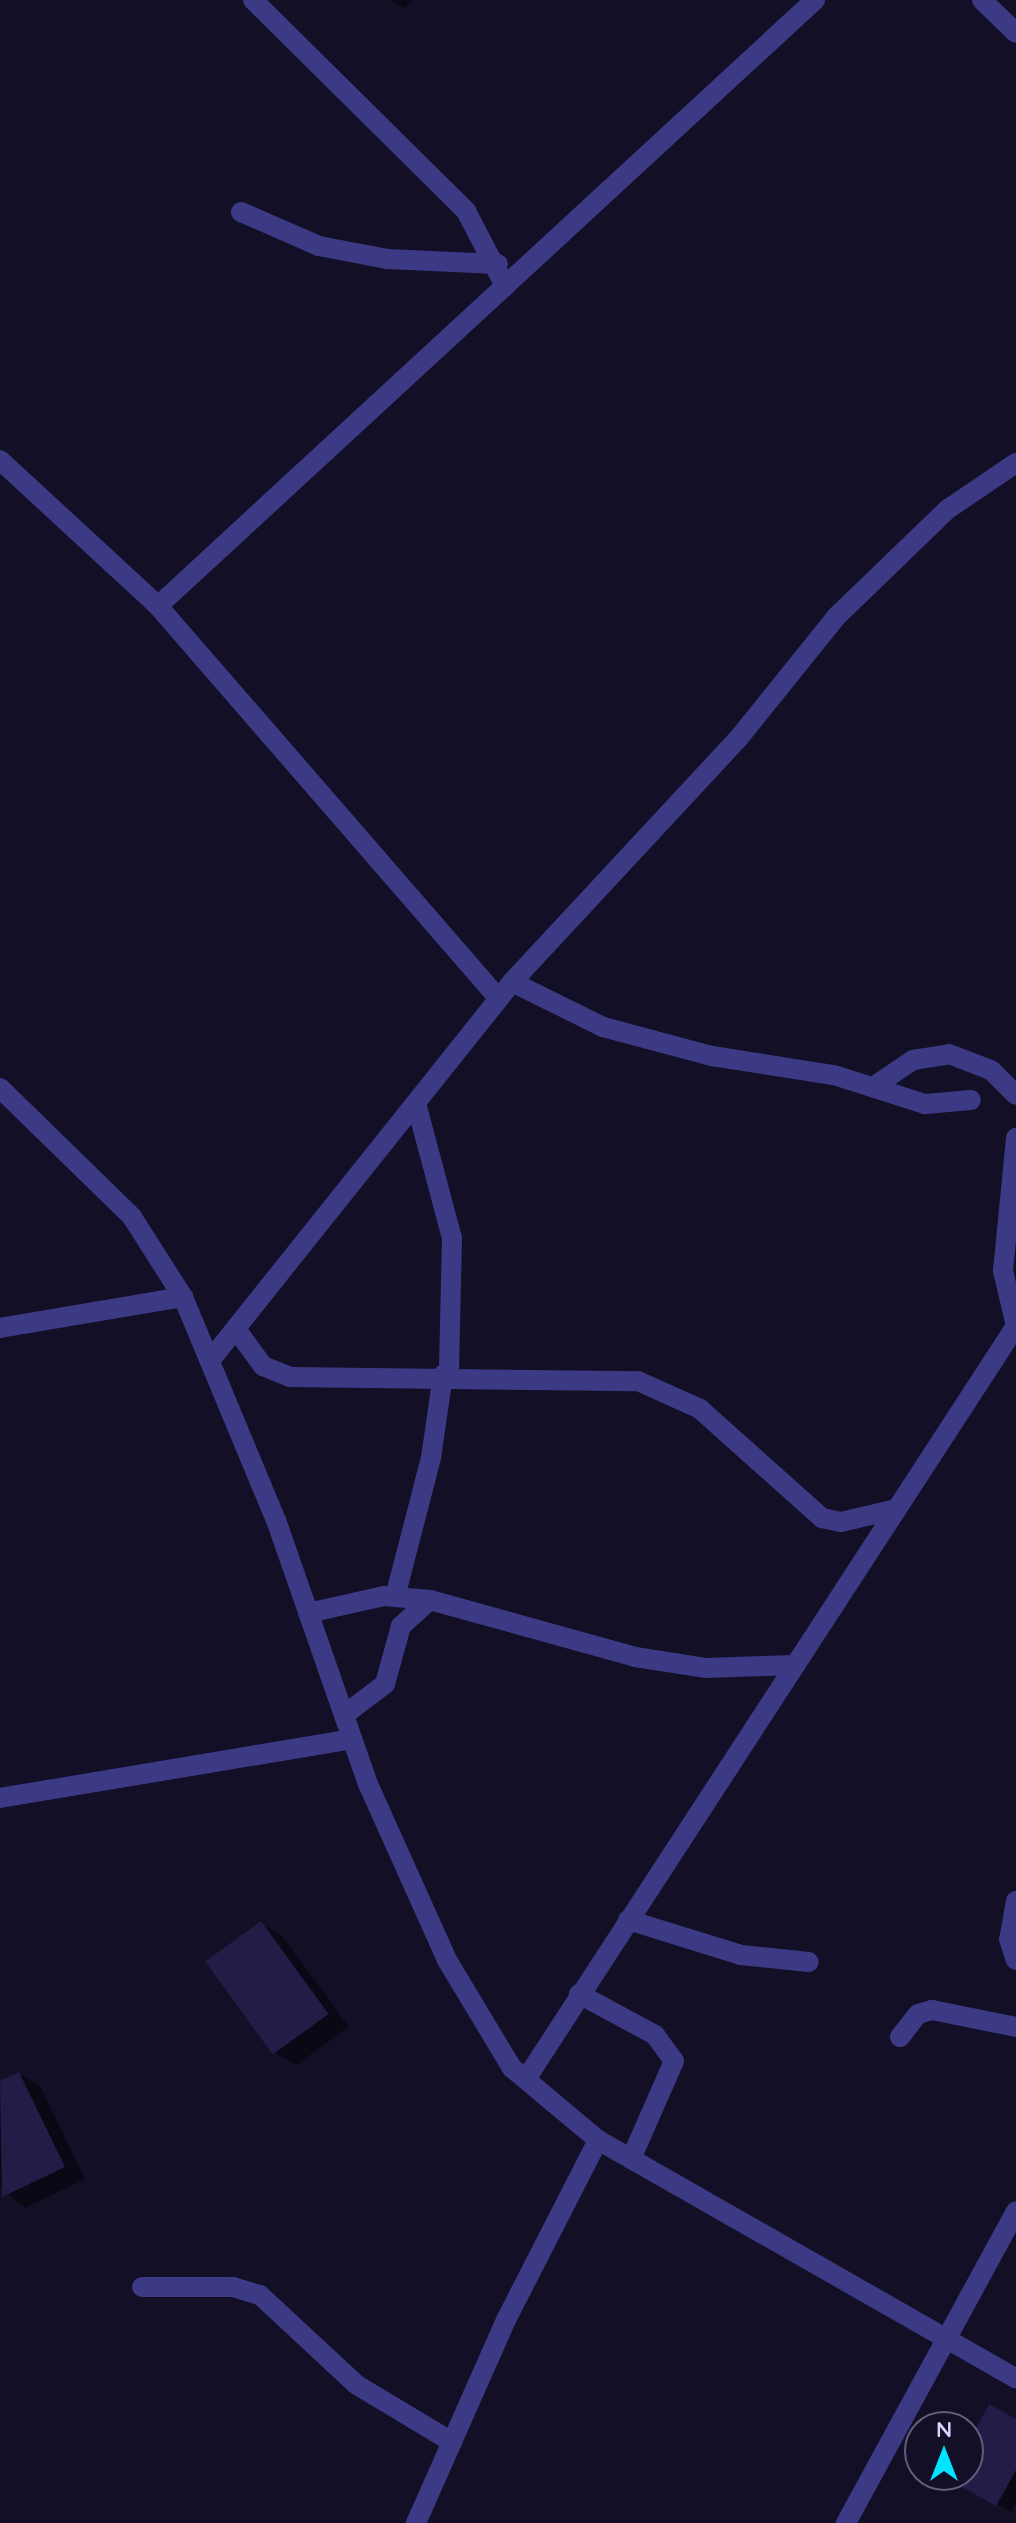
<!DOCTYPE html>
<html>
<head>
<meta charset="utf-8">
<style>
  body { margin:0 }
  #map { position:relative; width:1016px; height:2523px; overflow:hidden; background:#130f26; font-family:Quicksand,sans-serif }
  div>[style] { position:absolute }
  .shadow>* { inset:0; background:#0007 }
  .building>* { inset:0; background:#241b47; transform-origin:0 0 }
  .minor>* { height:20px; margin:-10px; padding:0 10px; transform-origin:10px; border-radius:10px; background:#3d3a85 }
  span { translate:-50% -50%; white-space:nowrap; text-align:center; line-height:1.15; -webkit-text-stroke:8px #130f26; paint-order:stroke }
  .north { position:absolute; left:904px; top:2411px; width:80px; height:80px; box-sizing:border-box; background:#130f26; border:2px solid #625e7d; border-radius:50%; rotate:0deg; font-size:22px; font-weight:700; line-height:32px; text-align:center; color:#d9d4ff }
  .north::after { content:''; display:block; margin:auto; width:28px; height:36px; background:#00e5ff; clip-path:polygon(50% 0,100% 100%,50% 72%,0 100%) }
</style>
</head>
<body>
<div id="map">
  <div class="shadow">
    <div style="clip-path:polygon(391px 0,414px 0,405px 8px)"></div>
    <div style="clip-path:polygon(261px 1924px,282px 1936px,349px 2027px,296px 2065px,275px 2053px)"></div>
    <div style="clip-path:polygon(19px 2074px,40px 2086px,85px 2179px,25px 2208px,0 2188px,0 2083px)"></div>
    <div style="clip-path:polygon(1016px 2421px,1016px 2504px,1011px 2512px,951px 2478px,968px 2475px,968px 2447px)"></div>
  </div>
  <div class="building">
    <div style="left:261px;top:1921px;width:115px;height:69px;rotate:54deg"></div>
    <div style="clip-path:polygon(19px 2072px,65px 2167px,2px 2197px,0 2081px)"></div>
    <div style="clip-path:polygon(989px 2404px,1016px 2419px,1016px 2470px,996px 2506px,948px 2479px,968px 2475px,968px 2443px)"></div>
  </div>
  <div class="minor">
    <div style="left:253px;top:0;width:300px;rotate:44.7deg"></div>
    <div style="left:466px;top:211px;width:85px;rotate:62.5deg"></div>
    <div style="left:982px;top:0;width:47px;rotate:44.1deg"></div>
    <div style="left:241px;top:212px;width:85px;rotate:23.6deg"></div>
    <div style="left:319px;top:246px;width:69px;rotate:10.8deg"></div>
    <div style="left:387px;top:259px;width:111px;rotate:2.6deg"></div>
    <div style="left:0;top:460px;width:215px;rotate:42.7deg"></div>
    <div style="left:158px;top:606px;width:520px;rotate:49.05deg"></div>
    <div style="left:158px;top:606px;width:894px;rotate:-42.69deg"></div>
    <div style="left:512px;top:982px;width:102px;rotate:26.3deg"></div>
    <div style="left:603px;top:1027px;width:113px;rotate:14.9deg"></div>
    <div style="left:712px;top:1056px;width:123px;rotate:8.9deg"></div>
    <div style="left:834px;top:1075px;width:96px;rotate:17.7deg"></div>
    <div style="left:925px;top:1104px;width:46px;rotate:-5deg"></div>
    <div style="left:873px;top:1087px;width:48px;rotate:-34deg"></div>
    <div style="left:913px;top:1060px;width:36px;rotate:-9deg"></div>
    <div style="left:949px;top:1054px;width:45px;rotate:20.9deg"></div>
    <div style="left:991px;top:1070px;width:35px;rotate:45deg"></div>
    <div style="left:0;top:1088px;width:185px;rotate:44.3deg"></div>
    <div style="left:132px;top:1217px;width:95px;rotate:57.5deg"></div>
    <div style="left:183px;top:1297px;width:242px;rotate:67.4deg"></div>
    <div style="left:276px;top:1520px;width:280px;rotate:70.8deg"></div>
    <div style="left:368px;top:1784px;width:193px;rotate:65.8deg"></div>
    <div style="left:447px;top:1960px;width:126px;rotate:59deg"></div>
    <div style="left:512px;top:2068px;width:112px;rotate:39.9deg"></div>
    <div style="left:598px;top:2140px;width:481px;rotate:29.7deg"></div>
    <div style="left:416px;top:1103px;width:140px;rotate:75.1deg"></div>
    <div style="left:452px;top:1238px;width:137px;rotate:91.3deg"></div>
    <div style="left:0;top:1328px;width:186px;rotate:-9.6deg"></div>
    <div style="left:236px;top:1329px;width:46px;rotate:53.9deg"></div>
    <div style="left:263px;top:1366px;width:29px;rotate:22deg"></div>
    <div style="left:290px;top:1377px;width:348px;rotate:0.7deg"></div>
    <div style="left:638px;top:1381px;width:68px;rotate:24.3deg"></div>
    <div style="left:700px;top:1409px;width:164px;rotate:41.8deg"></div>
    <div style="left:822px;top:1518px;width:19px;rotate:12deg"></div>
    <div style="left:841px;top:1522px;width:57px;rotate:-13.3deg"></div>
    <div style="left:212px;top:1358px;width:481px;rotate:-51.4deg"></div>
    <div style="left:512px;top:982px;width:332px;rotate:-47.1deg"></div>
    <div style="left:738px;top:739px;width:156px;rotate:-51.2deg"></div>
    <div style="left:836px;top:617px;width:156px;rotate:-44deg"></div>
    <div style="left:948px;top:509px;width:82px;rotate:-34.1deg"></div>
    <div style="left:395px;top:1597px;width:144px;rotate:-75.5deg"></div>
    <div style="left:431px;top:1458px;width:84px;rotate:-81.8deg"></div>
    <div style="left:308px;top:1613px;width:78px;rotate:-12.6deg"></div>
    <div style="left:384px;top:1596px;width:46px;rotate:5deg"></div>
    <div style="left:430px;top:1600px;width:213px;rotate:15.5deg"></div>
    <div style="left:635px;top:1657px;width:71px;rotate:8.9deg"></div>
    <div style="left:705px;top:1668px;width:90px;rotate:-1.9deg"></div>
    <div style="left:344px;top:1715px;width:51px;rotate:-37.1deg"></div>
    <div style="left:385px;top:1684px;width:60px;rotate:-74.6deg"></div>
    <div style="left:401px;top:1626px;width:39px;rotate:-42deg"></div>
    <div style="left:0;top:1798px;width:357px;rotate:-9.5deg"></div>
    <div style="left:1016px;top:1901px;width:39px;rotate:100deg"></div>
    <div style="left:1009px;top:1939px;width:22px;rotate:72deg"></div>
    <div style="left:628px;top:1920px;width:118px;rotate:17.2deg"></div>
    <div style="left:741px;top:1955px;width:68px;rotate:5.9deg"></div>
    <div style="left:579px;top:1994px;width:86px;rotate:28.3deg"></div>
    <div style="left:655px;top:2035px;width:32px;rotate:54deg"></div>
    <div style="left:674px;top:2061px;width:107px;rotate:113.7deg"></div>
    <div style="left:900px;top:2037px;width:29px;rotate:-52deg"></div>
    <div style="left:918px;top:2014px;width:15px;rotate:-16deg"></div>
    <div style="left:932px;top:2010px;width:86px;rotate:11.4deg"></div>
    <div style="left:526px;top:2079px;width:898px;rotate:-56.95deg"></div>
    <div style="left:1016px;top:1326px;width:57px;rotate:-103.3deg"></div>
    <div style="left:1003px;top:1271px;width:134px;rotate:-84.4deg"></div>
    <div style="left:142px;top:2287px;width:91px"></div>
    <div style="left:233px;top:2287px;width:28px;rotate:17deg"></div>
    <div style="left:260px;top:2295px;width:132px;rotate:42.9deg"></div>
    <div style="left:357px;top:2385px;width:111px;rotate:31deg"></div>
    <div style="left:416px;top:2523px;width:224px;rotate:-66.1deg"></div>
    <div style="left:507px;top:2318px;width:200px;rotate:-62.9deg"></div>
    <div style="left:846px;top:2523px;width:355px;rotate:-61.4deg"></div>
  </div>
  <div class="north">N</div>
</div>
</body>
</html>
